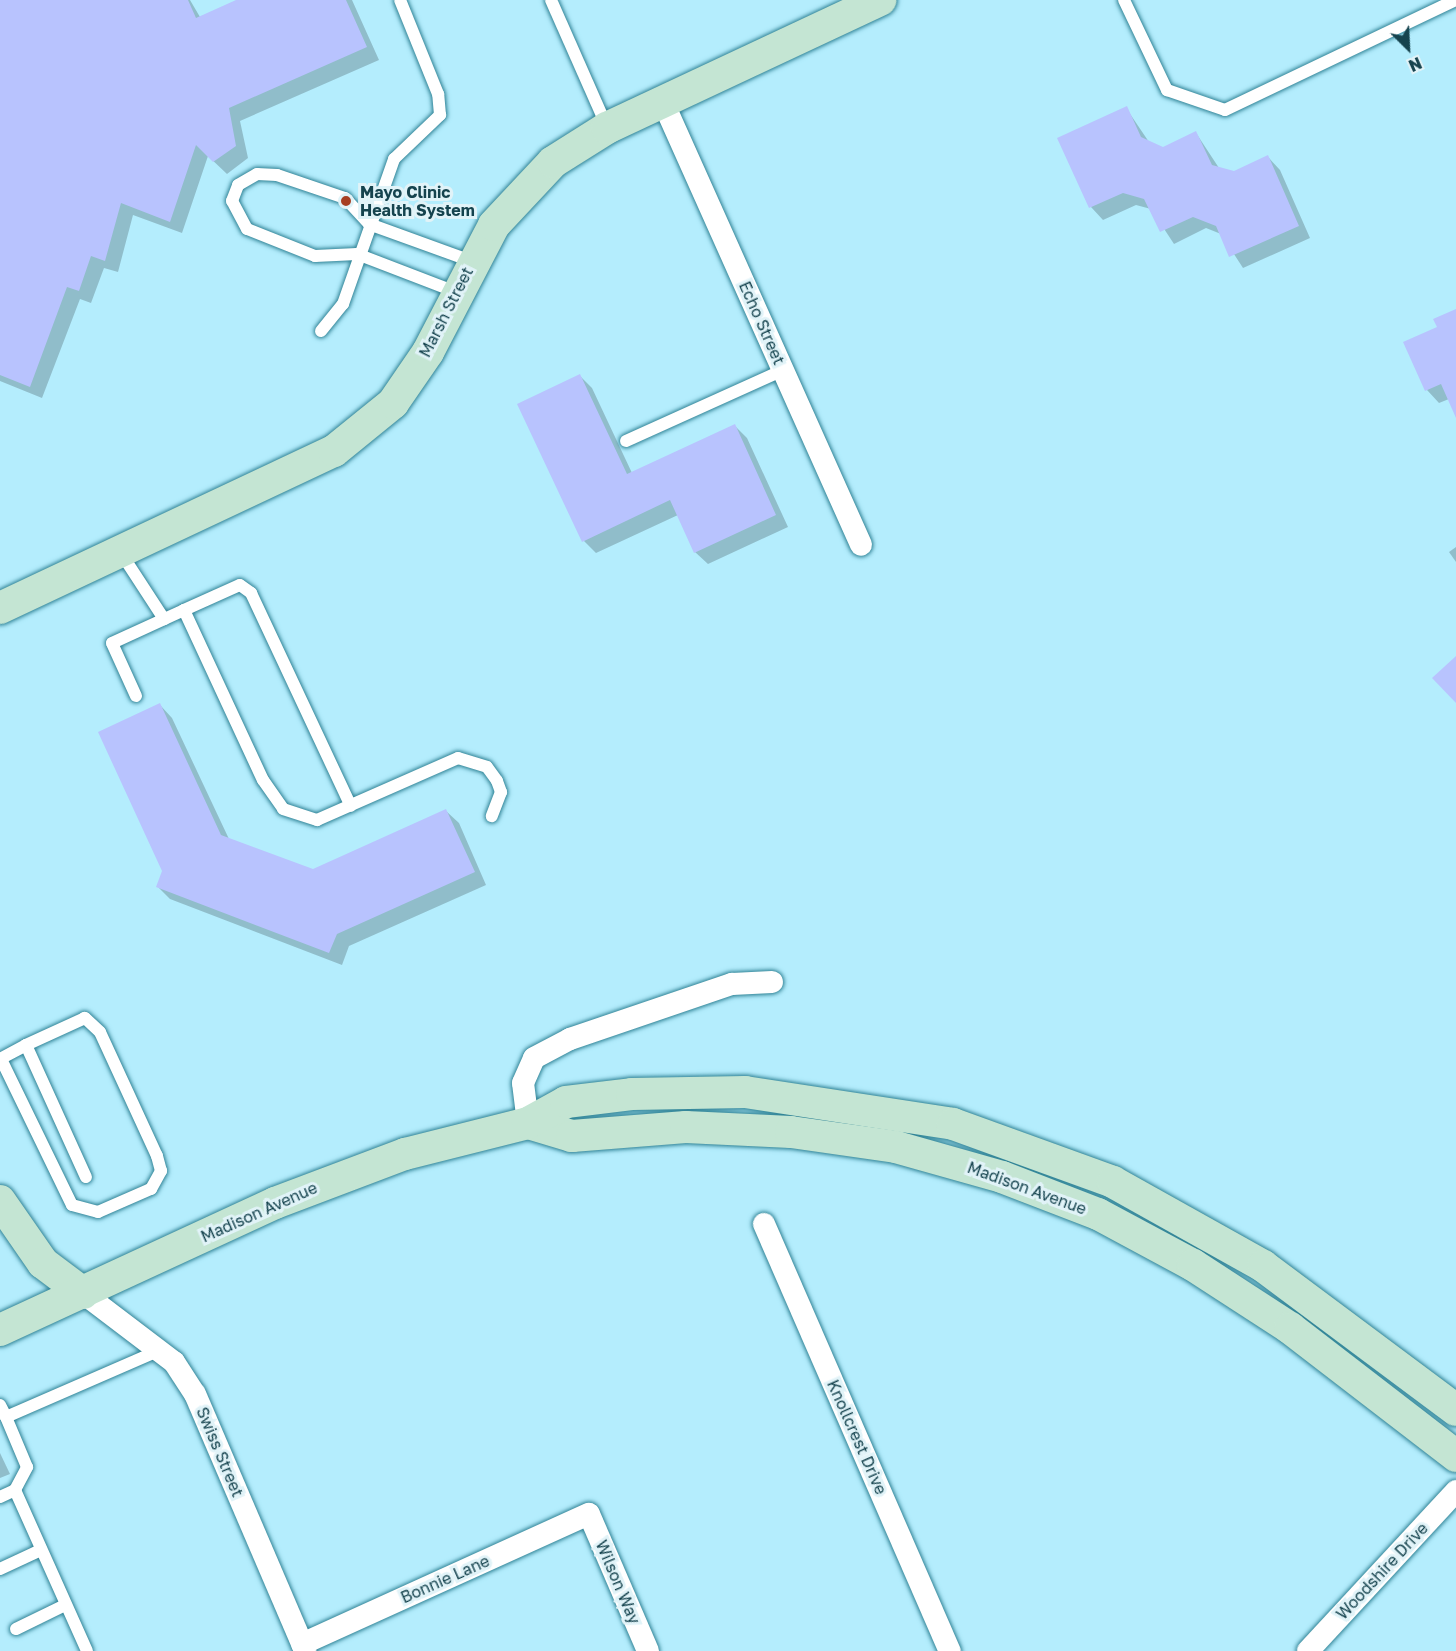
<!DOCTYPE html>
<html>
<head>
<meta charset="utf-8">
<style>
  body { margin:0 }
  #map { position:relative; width:1456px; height:1651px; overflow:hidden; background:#b4edfd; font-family:"Golos Text",sans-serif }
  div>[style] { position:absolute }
  .shadow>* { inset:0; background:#0003 }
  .building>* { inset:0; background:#b8c3fe }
  .roads { filter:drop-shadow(0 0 2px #308396) drop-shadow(0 0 2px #308396) }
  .lane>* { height:12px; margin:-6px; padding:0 6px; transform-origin:6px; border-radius:6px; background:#fff }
  .street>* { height:22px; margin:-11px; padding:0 11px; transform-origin:11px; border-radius:11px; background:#fff }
  .secondary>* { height:32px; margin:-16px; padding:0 16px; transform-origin:16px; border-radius:16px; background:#c4e5d3 }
  .dots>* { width:16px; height:16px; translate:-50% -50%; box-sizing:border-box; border:3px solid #e1f3f8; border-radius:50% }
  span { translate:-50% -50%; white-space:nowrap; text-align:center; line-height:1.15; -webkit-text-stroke:6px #e1f3f8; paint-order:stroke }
  .poi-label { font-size:16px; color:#15434e; font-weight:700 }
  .left { translate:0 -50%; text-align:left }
  .street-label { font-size:16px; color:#15434e }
  .north { position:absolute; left:1378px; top:18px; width:60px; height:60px; -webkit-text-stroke:4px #e1f3f8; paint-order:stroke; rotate:156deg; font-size:16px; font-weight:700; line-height:24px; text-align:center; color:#15434e }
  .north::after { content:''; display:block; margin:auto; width:21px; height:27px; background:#15434e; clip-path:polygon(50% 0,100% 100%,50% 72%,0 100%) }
</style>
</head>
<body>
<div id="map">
  <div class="shadow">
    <div style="clip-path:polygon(11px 0,190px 0,200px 17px,240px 0,352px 0,379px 60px,240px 121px,248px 158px,227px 174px,208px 156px,182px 233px,133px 215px,118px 272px,104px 268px,91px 303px,80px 299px,42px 398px,0 381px,0 3px)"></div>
    <div style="clip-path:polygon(1126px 108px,1149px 142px,1163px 149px,1196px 133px,1219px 168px,1234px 172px,1268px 157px,1280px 170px,1310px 238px,1243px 268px,1221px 234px,1206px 228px,1174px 244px,1151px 209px,1136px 205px,1103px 220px,1091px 207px,1059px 139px)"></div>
    <div style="clip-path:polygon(1456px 311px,1456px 414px,1449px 399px,1439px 403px,1427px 390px,1405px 343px,1439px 328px)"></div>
    <div style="clip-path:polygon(580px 376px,592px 388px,632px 473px,735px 426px,747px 438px,788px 527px,708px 564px,695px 552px,678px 515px,596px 553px,584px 541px)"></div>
    <div style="clip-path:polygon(1456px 547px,1456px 562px,1449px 552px)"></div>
    <div style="clip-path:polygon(160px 705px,172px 718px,229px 839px,313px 870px,446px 811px,459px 823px,486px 885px,349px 946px,342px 965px,170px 899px,158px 887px,164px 871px)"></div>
    <div style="clip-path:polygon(0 1453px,10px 1474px,0 1478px)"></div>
  </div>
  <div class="building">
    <div style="clip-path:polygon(0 0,188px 0,196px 18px,236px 0,346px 0,367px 47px,229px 108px,236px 146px,213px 162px,196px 145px,170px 222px,121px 203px,105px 261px,91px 256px,79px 291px,67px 287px,30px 387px,0 375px)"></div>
    <div style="clip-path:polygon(1127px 106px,1141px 137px,1163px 147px,1196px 131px,1212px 165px,1234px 171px,1268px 155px,1299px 226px,1229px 257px,1216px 226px,1193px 217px,1160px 232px,1144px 199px,1123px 193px,1089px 208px,1057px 138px)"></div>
    <div style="clip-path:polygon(1456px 309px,1456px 418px,1441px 384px,1425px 391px,1403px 342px,1437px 327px,1433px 319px)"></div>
    <div style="clip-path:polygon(580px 374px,627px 474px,735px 424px,776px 515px,694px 553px,670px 500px,582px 542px,517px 404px)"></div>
    <div style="clip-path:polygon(1456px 656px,1456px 703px,1432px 678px)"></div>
    <div style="clip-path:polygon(160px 703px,221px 835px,313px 869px,446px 809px,475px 872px,337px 934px,329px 953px,156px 887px,162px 871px,98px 732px)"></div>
  </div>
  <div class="roads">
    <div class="lane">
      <div style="left:551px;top:0;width:139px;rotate:66.2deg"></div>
      <div style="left:1124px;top:0;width:100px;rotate:64.5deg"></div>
      <div style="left:1167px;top:90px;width:61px;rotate:19deg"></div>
      <div style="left:1225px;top:110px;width:256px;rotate:-25.5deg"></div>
      <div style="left:456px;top:292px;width:106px;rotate:-159deg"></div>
      <div style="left:357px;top:254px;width:42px;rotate:177.3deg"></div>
      <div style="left:315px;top:256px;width:73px;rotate:-158.3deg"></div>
      <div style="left:247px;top:229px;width:32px;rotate:-118deg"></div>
      <div style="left:232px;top:201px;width:17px;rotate:-69deg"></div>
      <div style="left:238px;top:185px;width:22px;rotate:-30deg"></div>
      <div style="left:257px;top:174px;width:20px;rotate:3deg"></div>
      <div style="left:277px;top:175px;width:72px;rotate:18.7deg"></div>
      <div style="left:345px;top:198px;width:35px;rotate:47deg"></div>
      <div style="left:369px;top:224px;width:109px;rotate:19.9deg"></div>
      <div style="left:321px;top:331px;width:35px;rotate:-51deg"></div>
      <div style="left:343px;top:304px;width:154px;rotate:-70.6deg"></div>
      <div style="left:394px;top:159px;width:64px;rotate:-43.7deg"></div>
      <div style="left:440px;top:115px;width:21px;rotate:-95deg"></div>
      <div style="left:438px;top:94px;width:101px;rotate:-112deg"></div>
      <div style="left:626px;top:441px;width:172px;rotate:-24.3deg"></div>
      <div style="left:121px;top:553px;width:79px;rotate:56.9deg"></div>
      <div style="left:184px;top:610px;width:61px;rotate:-24.1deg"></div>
      <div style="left:240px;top:585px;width:14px;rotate:36deg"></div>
      <div style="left:251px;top:593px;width:235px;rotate:64.9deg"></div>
      <div style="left:136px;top:696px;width:58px;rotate:-114.4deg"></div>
      <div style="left:112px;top:643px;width:79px;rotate:-24.6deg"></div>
      <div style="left:184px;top:610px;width:187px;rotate:65.1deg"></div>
      <div style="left:263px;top:780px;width:35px;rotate:55deg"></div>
      <div style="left:283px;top:809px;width:36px;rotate:18deg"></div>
      <div style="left:317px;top:820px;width:154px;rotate:-23.7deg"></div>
      <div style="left:458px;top:758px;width:30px;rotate:17deg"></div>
      <div style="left:487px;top:767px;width:17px;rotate:54deg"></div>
      <div style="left:497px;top:781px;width:12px;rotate:70deg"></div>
      <div style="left:501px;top:792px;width:26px;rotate:111deg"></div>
      <div style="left:0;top:1059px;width:30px;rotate:-28deg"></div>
      <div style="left:26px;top:1045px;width:145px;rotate:65.6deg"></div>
      <div style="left:1px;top:1059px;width:162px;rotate:64.1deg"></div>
      <div style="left:72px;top:1205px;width:27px;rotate:15deg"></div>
      <div style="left:98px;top:1212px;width:58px;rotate:-23.5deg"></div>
      <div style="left:151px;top:1189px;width:21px;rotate:-61deg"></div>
      <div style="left:161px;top:1171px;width:16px;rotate:-105deg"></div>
      <div style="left:157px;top:1156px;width:136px;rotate:-114.7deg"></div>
      <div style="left:100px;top:1032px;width:21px;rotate:-137deg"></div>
      <div style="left:85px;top:1018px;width:65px;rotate:155.4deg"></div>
      <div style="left:0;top:1405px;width:13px;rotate:63deg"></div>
      <div style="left:6px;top:1417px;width:168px;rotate:-23.5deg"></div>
      <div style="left:15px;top:1490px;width:176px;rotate:65.9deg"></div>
      <div style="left:0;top:1497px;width:17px;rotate:-25deg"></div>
      <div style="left:15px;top:1490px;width:26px;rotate:-62deg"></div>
      <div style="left:27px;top:1467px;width:54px;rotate:-112.8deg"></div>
      <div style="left:0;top:1569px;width:45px;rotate:-24.9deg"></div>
      <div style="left:16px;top:1629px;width:55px;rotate:-26.1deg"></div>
    </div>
    <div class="street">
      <div style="left:663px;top:102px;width:485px;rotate:65.9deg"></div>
      <div style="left:528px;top:1123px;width:40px;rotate:-97.1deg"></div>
      <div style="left:523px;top:1083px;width:27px;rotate:-66deg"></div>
      <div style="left:534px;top:1058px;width:41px;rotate:-27.8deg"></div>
      <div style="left:570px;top:1039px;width:171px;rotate:-18.8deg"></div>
      <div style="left:732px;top:984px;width:40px;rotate:-2.9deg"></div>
      <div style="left:764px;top:1224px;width:466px;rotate:66.5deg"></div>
      <div style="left:83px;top:1293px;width:114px;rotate:37.2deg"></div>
      <div style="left:174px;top:1362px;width:38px;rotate:57deg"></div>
      <div style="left:195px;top:1394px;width:280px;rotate:66.8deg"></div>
      <div style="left:302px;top:1644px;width:315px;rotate:-24.4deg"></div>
      <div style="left:589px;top:1514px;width:149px;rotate:66.7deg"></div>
      <div style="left:1308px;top:1651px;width:218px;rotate:-47.2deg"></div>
    </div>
    <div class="secondary">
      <div style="left:0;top:608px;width:369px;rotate:-25.2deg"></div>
      <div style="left:334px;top:451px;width:76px;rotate:-39.1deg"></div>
      <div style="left:393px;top:403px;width:62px;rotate:-55.5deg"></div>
      <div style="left:428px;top:352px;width:143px;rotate:-62.5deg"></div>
      <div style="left:494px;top:225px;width:86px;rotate:-46.9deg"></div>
      <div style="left:553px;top:162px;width:64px;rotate:-32.2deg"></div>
      <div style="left:607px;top:128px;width:302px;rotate:-25.1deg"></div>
      <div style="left:528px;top:1123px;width:46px;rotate:16.5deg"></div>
      <div style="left:572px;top:1136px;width:114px;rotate:-4.5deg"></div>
      <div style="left:686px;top:1127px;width:105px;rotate:2.7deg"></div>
      <div style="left:791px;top:1132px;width:106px;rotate:8.1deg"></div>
      <div style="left:896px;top:1147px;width:110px;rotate:15.8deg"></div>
      <div style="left:1002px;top:1177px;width:103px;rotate:21.1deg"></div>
      <div style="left:1098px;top:1214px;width:108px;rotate:28.2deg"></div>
      <div style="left:1193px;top:1265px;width:116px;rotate:33deg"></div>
      <div style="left:1290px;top:1328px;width:210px;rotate:37.6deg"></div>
      <div style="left:0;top:1201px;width:75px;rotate:55.3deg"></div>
      <div style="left:43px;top:1263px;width:50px;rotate:36.9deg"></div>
      <div style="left:0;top:1330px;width:303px;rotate:-24.8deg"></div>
      <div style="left:275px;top:1203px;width:139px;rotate:-20.7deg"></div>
      <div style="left:405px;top:1154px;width:127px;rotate:-14.1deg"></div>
      <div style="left:528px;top:1123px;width:43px;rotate:-28.9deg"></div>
      <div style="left:566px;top:1102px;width:66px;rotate:-6.9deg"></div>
      <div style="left:632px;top:1094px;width:113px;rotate:-1deg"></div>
      <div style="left:745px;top:1092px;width:210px;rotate:8.7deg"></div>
      <div style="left:953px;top:1124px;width:170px;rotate:19.9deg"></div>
      <div style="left:1113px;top:1182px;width:172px;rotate:29.2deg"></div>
      <div style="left:1263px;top:1266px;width:241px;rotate:36.7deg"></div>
    </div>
  </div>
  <div class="dots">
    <div style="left:346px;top:201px;background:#a73f22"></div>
  </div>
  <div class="poi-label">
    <span class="left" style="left:360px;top:201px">Mayo Clinic<br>Health System</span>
  </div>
  <div class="street-label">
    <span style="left:446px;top:312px;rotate:-63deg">Marsh Street</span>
    <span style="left:762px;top:323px;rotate:66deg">Echo Street</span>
    <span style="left:1027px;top:1188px;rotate:20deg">Madison Avenue</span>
    <span style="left:259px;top:1212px;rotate:-24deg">Madison Avenue</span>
    <span style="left:857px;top:1437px;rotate:66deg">Knollcrest Drive</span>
    <span style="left:220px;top:1452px;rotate:67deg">Swiss Street</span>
    <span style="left:1382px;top:1571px;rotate:-47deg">Woodshire Drive</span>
    <span style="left:445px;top:1579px;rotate:-24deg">Bonnie Lane</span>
    <span style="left:618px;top:1582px;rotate:67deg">Wilson Way</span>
  </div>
  <div class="north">N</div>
</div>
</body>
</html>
